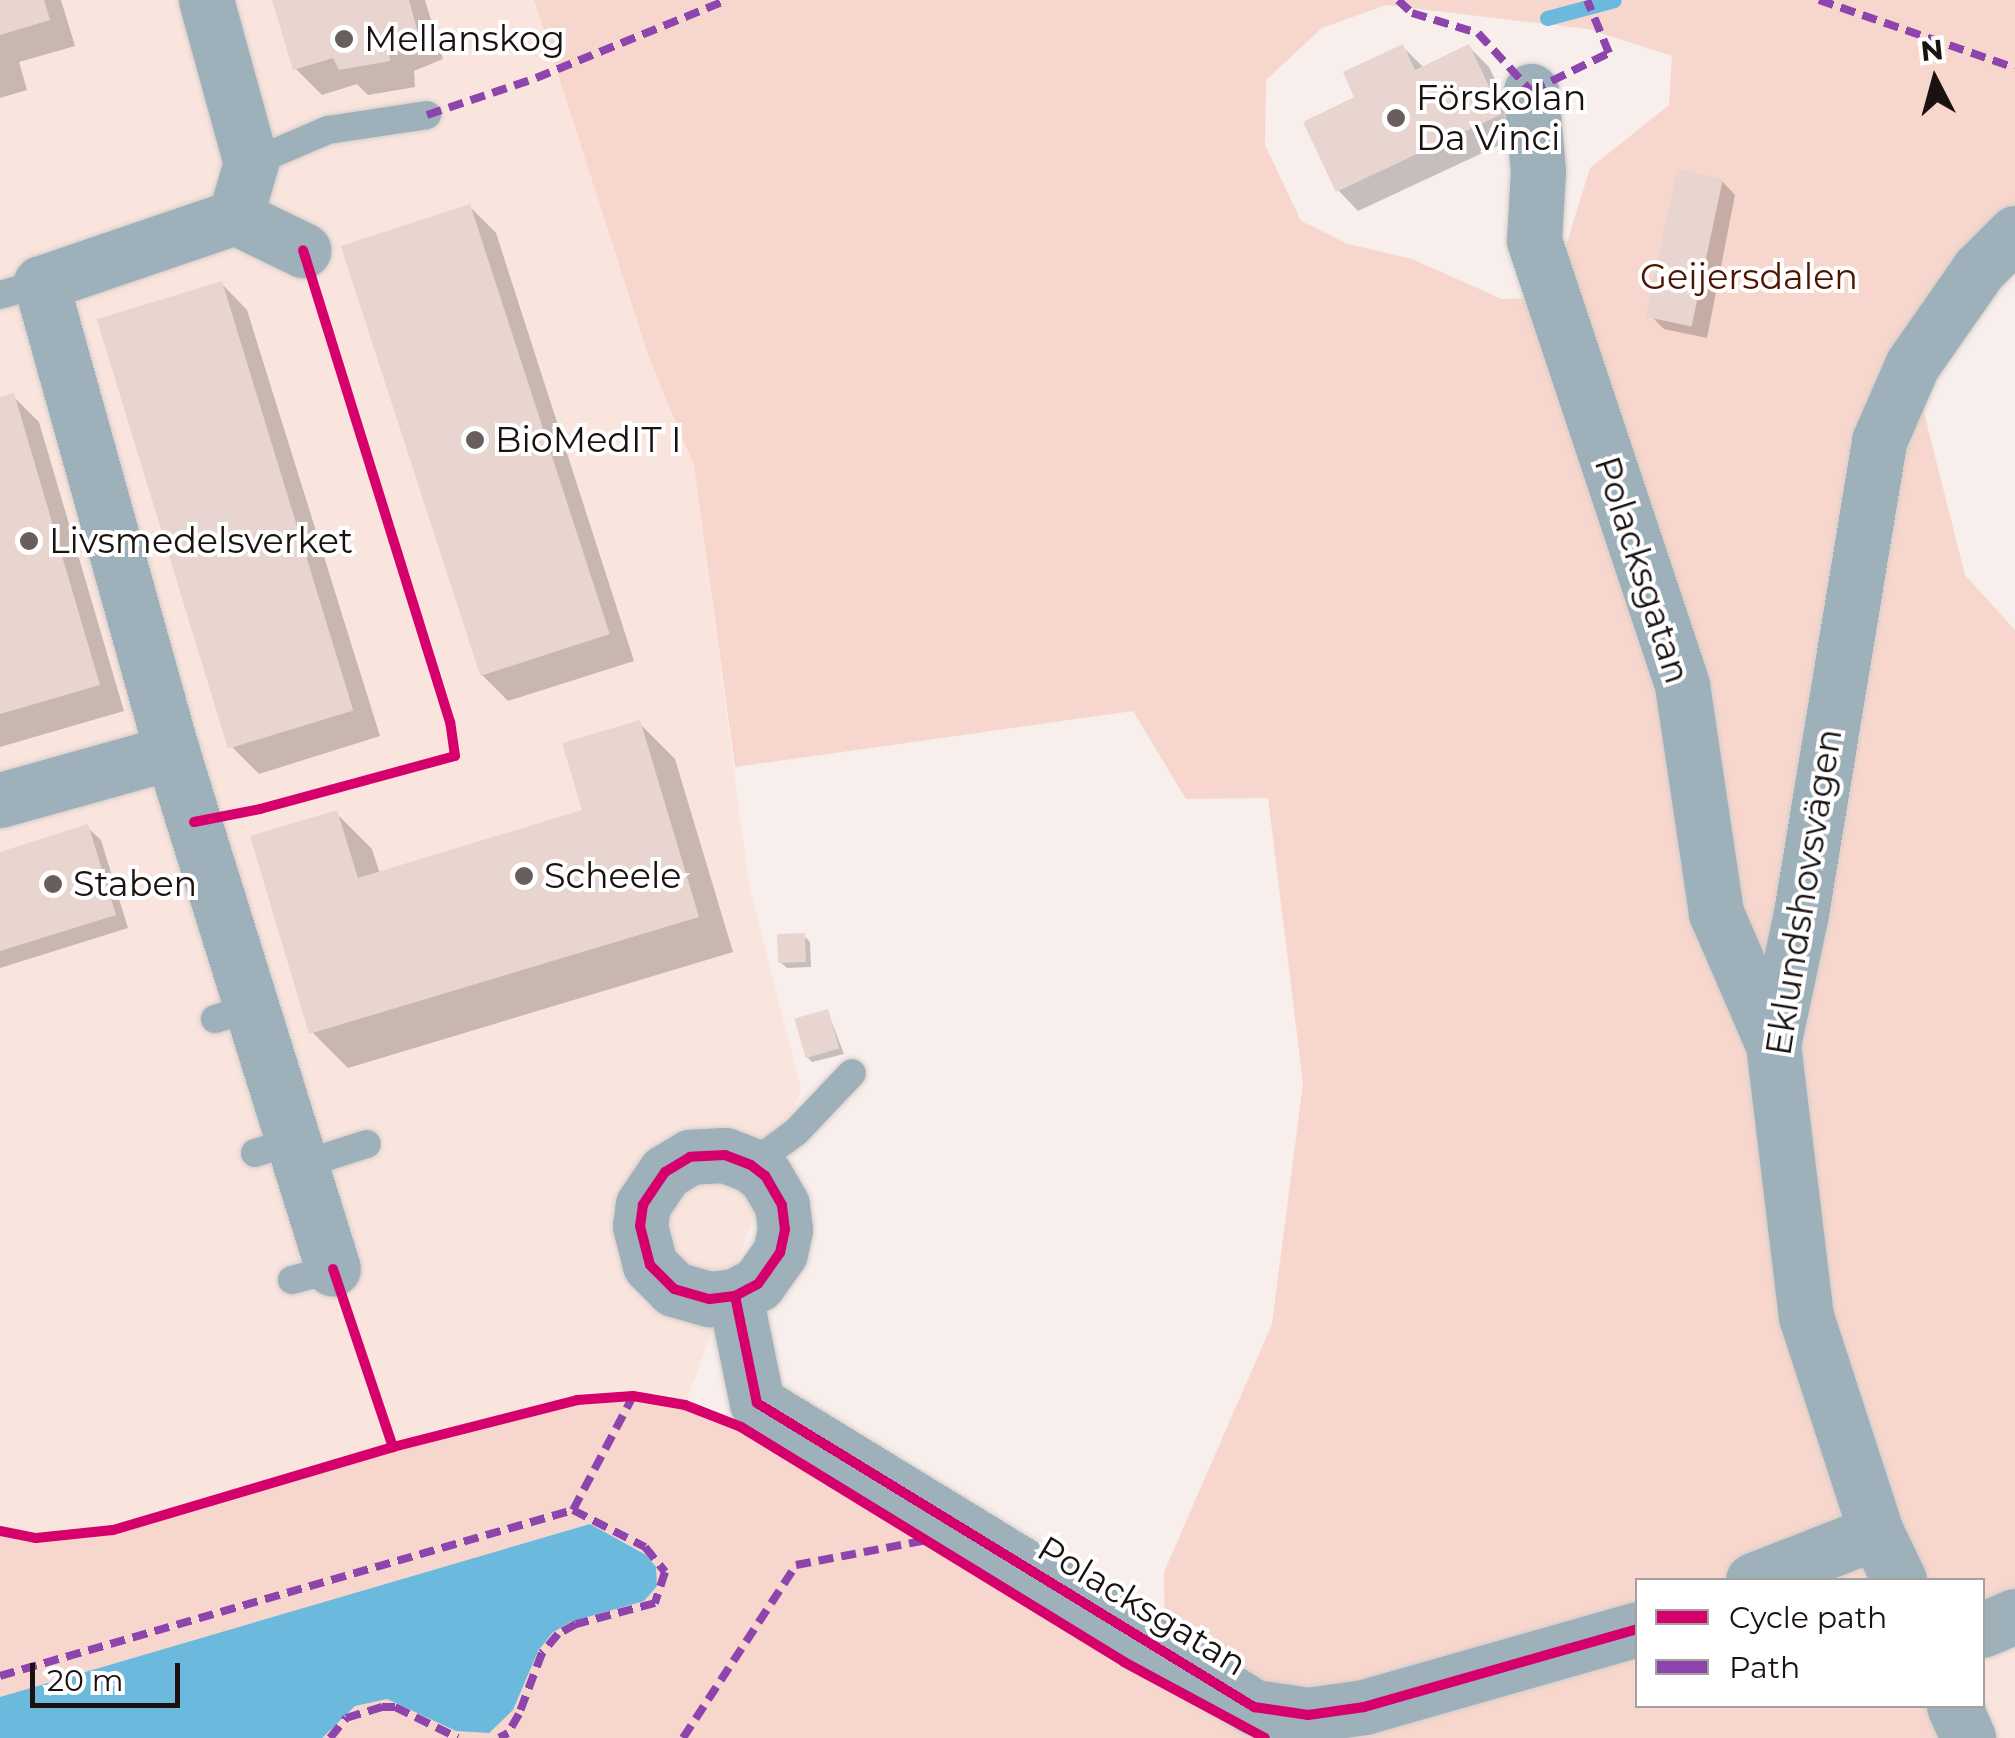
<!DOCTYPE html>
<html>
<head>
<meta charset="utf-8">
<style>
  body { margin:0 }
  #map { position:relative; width:2015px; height:1738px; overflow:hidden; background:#f8eeeb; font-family:Montserrat,sans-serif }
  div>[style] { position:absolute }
  .built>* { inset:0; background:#fae5de }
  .green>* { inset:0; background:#f7d7cd }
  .water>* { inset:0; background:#6bbadd }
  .shadow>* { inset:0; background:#0003 }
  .stream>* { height:15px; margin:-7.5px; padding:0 7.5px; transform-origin:7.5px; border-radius:7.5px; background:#6bbadd }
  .building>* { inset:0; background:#e9d5cf; transform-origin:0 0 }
  .roads { filter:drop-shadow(0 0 2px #d4ccc9) drop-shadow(0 0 2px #d4ccc9) }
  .service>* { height:28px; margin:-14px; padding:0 14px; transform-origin:14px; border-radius:14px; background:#9eb0ba }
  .minor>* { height:55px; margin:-27.5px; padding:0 27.5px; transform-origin:27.5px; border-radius:27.5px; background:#9eb0ba }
  .quiet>* { height:8px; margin-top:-4px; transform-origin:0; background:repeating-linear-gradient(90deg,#8e44ad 0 15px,transparent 0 23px) }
  .cycleway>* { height:10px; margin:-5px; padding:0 5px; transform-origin:5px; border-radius:5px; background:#d6006c }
  .dots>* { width:28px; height:28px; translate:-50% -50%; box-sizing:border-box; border:5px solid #fff; border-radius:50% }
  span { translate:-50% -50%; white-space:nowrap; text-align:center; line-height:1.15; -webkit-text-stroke:8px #fff; paint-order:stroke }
  .poi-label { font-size:35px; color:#1a1210 }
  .left { translate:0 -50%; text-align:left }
  .park-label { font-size:35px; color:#4e1301 }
  .street-label { font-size:35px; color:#1a1210 }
  .legend { position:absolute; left:1635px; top:1578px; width:350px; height:130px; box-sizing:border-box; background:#fff; border:2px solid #a3a09f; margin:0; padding:12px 18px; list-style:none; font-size:30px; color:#1a1210 }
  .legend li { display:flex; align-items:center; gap:20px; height:50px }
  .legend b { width:50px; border:2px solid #a3a09f }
  .north { position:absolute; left:1885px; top:30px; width:100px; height:100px; -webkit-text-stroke:8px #fff; paint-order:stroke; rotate:354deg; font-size:28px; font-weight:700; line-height:40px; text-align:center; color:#1a1210 }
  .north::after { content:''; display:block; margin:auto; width:35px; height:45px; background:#1a1210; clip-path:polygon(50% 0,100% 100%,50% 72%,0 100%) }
  .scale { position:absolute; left:30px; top:1663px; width:150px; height:45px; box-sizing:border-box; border:5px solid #1a1210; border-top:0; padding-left:12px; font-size:30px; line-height:35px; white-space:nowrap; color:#1a1210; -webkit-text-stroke:8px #fff; paint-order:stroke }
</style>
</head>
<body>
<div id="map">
  <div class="built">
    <div style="clip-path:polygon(0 0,534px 0,649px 358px,694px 466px,749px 885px,801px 1089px,685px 1405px,633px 1396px,577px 1400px,393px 1447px,113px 1530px,36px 1538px,0 1531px)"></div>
    <div style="clip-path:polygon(2015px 1616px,2015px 1738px,1968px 1738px,1982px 1706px,1983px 1630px)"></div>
  </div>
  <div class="green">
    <div style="clip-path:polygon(evenodd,534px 0,2015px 0,2015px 233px,1912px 365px,1965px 575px,2015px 630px,2015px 1616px,1983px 1630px,1982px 1580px,1638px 1580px,1638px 1706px,1954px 1706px,1968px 1738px,0 1738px,0 1531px,36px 1538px,113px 1530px,393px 1447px,577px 1400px,633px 1396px,685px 1405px,776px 1448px,929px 1540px,1165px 1652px,1164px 1572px,1272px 1324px,1303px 1083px,1268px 798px,1186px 799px,1133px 711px,735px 767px,694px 466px,649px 358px,534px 0,1386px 5px,1588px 29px,1672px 56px,1669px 105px,1590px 168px,1550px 298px,1502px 299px,1412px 259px,1348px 244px,1301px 221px,1265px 145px,1266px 80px,1322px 28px,1386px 5px)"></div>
  </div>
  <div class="water">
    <div style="clip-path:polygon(590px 1524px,646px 1555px,656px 1567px,657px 1586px,644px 1601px,570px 1622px,552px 1633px,538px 1651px,513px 1710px,489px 1733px,456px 1731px,387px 1699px,355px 1706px,322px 1738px,0 1738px,0 1697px)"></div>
  </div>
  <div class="shadow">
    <div style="clip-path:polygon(0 0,61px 0,75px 46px,19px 62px,27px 90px,0 98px)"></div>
    <div style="clip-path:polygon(275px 0,425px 0,443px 59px,414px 71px,415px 87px,368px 95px,357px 84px,322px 95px,296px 69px)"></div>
    <div style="clip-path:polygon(1403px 47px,1424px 68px,1469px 47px,1489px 67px,1521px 135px,1358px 211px,1338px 190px,1357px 98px)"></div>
    <div style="clip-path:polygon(1722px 181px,1735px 195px,1707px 338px,1664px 329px,1651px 316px)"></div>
    <div style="clip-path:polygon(470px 207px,496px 233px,634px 661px,508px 701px,482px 675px)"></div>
    <div style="clip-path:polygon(221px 283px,247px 310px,380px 736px,259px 774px,233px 748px)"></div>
    <div style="clip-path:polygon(13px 396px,39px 422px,124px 711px,0 747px,0 400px)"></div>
    <div style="clip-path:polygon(639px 723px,675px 759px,733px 952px,348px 1068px,312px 1032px,336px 813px,372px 849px,380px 874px,585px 812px)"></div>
    <div style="clip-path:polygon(87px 827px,101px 840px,128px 928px,0 968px,0 855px)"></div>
    <div style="clip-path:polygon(804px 936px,810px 942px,811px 967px,787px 968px,780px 962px)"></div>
    <div style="clip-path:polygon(828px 1012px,844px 1054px,812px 1062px,806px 1056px)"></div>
  </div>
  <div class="stream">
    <div style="left:1547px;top:18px;width:69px;rotate:-15deg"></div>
  </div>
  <div class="building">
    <div style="clip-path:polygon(0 0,44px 0,50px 20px,0 35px)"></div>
    <div style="clip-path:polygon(272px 0,409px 0,418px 33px,389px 45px,390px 61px,339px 70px,333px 58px,293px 70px)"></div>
    <div style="clip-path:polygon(1403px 44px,1415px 70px,1469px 44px,1502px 114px,1336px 192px,1303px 122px,1354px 97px,1343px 72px)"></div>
    <div style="left:1677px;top:169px;width:47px;height:151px;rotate:12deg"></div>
    <div style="left:470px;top:204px;width:452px;height:136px;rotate:72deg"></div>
    <div style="left:222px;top:281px;width:449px;height:131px;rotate:73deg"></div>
    <div style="clip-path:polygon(14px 393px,100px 685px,0 714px,0 397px)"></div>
    <div style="clip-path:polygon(640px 720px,699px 917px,309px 1034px,250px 836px,337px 810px,358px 878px,582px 810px,562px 743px)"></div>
    <div style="clip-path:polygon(88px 824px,116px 915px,0 951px,0 852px)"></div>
    <div style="left:805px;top:933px;width:29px;height:28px;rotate:88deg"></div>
    <div style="left:828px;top:1009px;width:41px;height:35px;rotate:74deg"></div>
  </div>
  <div class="roads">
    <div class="service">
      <div style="left:251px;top:163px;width:84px;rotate:-23.2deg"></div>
      <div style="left:328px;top:130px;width:100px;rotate:-8.6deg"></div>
      <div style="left:0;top:295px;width:43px;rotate:-16.3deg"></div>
      <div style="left:215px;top:1019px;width:38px;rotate:-18deg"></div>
      <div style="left:255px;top:1153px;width:40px;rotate:-18deg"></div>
      <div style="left:301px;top:1165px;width:69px;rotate:-17.7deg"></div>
      <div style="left:751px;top:1165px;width:56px;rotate:-36.3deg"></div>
      <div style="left:796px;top:1132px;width:81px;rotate:-46.5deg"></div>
      <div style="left:292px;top:1280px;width:42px;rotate:-15deg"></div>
    </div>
    <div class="minor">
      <div style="left:206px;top:0;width:169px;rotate:74.6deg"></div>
      <div style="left:251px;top:163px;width:56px;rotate:106.5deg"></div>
      <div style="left:235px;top:217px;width:205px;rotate:161.2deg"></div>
      <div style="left:41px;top:283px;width:487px;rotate:74.4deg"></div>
      <div style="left:172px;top:752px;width:541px;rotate:72.7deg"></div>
      <div style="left:1531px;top:91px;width:80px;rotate:85deg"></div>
      <div style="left:1538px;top:171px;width:69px;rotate:93.3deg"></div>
      <div style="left:1534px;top:240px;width:469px;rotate:71.6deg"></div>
      <div style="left:1682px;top:685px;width:231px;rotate:81.5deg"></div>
      <div style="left:1716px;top:913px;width:144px;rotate:66.6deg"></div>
      <div style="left:235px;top:217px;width:76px;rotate:25.9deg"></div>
      <div style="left:0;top:800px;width:179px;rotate:-15.6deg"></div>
      <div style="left:735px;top:1296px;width:26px;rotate:-28deg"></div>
      <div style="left:758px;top:1284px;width:38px;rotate:-55deg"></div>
      <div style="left:780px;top:1253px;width:24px;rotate:-78deg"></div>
      <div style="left:785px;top:1230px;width:25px;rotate:-97deg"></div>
      <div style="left:782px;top:1205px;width:34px;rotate:-120deg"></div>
      <div style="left:765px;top:1176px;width:18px;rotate:-142deg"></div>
      <div style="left:751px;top:1165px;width:28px;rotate:-159deg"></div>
      <div style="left:725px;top:1155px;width:35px;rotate:177deg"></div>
      <div style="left:690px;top:1157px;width:29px;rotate:149deg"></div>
      <div style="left:665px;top:1172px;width:40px;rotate:124deg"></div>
      <div style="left:643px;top:1205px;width:21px;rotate:98deg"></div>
      <div style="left:640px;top:1226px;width:40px;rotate:75.6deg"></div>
      <div style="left:650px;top:1265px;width:34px;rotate:45deg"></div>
      <div style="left:674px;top:1289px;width:37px;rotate:16deg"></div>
      <div style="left:710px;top:1299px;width:25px;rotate:-7deg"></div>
      <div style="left:735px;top:1296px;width:109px;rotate:78.4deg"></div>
      <div style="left:757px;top:1403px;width:583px;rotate:31.45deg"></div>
      <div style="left:1254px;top:1707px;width:55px;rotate:8.4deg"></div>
      <div style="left:1308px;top:1715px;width:57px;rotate:-8.1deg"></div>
      <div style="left:1364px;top:1707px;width:285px;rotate:-15.9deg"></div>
      <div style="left:1753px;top:1580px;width:132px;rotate:-21.3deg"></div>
      <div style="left:1899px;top:1580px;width:53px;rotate:-115.6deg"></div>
      <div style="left:1876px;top:1532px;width:226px;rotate:-108deg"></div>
      <div style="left:1806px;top:1317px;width:274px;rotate:-96.9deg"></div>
      <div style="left:1773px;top:1045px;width:135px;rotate:-78deg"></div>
      <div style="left:1801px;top:913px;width:478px;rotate:-80.6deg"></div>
      <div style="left:1879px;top:441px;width:83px;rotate:-66.5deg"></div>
      <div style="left:1912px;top:365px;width:117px;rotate:-55.1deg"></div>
      <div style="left:1979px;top:269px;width:51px;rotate:-45deg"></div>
      <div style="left:1982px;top:1630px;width:36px;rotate:-23deg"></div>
      <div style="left:1954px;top:1706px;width:35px;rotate:66deg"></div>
    </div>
  </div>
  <div class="quiet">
    <div style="left:1398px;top:0;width:19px;rotate:43deg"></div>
    <div style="left:1412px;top:13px;width:69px;rotate:16.9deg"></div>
    <div style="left:1478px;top:33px;width:79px;rotate:47.6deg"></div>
    <div style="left:1531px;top:91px;width:87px;rotate:-26deg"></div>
    <div style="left:1609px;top:53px;width:57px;rotate:-112.5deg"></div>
    <div style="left:1819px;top:0;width:207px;rotate:19.1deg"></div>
    <div style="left:427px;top:115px;width:115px;rotate:-18.7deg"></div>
    <div style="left:536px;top:78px;width:206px;rotate:-22.2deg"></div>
    <div style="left:573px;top:1510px;width:129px;rotate:-62.2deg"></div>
    <div style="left:0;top:1676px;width:597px;rotate:-16.16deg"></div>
    <div style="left:573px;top:1510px;width:81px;rotate:27.2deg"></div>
    <div style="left:645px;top:1547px;width:32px;rotate:51deg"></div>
    <div style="left:665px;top:1572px;width:33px;rotate:108deg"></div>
    <div style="left:655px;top:1603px;width:82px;rotate:165.1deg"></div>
    <div style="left:576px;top:1624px;width:21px;rotate:151deg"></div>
    <div style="left:558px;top:1634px;width:25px;rotate:130deg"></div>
    <div style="left:542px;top:1653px;width:65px;rotate:110.7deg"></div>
    <div style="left:519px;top:1714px;width:22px;rotate:120deg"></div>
    <div style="left:508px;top:1733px;width:10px;rotate:151deg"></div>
    <div style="left:330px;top:1738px;width:26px;rotate:-51deg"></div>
    <div style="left:346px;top:1718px;width:38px;rotate:-17deg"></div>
    <div style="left:382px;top:1707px;width:13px"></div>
    <div style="left:395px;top:1707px;width:70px;rotate:26.2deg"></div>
    <div style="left:683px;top:1738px;width:207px;rotate:-56.8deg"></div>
    <div style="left:796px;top:1565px;width:133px;rotate:-10.8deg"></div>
  </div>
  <div class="cycleway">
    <div style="left:194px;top:822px;width:67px;rotate:-11.1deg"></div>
    <div style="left:260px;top:809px;width:202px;rotate:-15.2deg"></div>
    <div style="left:455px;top:756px;width:34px;rotate:-98deg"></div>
    <div style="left:450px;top:722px;width:494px;rotate:-107.3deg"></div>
    <div style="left:333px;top:1269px;width:188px;rotate:71.4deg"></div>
    <div style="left:735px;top:1296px;width:26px;rotate:-28deg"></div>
    <div style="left:758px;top:1284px;width:38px;rotate:-55deg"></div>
    <div style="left:780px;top:1253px;width:24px;rotate:-78deg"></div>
    <div style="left:785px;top:1230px;width:25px;rotate:-97deg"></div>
    <div style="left:782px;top:1205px;width:34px;rotate:-120deg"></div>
    <div style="left:765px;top:1176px;width:18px;rotate:-142deg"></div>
    <div style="left:751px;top:1165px;width:28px;rotate:-159deg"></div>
    <div style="left:725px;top:1155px;width:35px;rotate:177deg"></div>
    <div style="left:690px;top:1157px;width:29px;rotate:149deg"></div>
    <div style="left:665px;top:1172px;width:40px;rotate:124deg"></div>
    <div style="left:643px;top:1205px;width:21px;rotate:98deg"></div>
    <div style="left:640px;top:1226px;width:40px;rotate:75.6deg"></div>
    <div style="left:650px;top:1265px;width:34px;rotate:45deg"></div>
    <div style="left:674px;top:1289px;width:37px;rotate:16deg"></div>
    <div style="left:710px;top:1299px;width:25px;rotate:-7deg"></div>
    <div style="left:735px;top:1296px;width:109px;rotate:78.4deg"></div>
    <div style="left:757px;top:1403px;width:583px;rotate:31.45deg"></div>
    <div style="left:1254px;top:1707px;width:55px;rotate:8.4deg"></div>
    <div style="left:1308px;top:1715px;width:57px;rotate:-8.1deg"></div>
    <div style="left:1364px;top:1707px;width:285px;rotate:-15.9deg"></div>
    <div style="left:0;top:1531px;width:37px;rotate:11deg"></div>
    <div style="left:36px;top:1538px;width:77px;rotate:-5.9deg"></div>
    <div style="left:113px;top:1530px;width:292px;rotate:-16.5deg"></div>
    <div style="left:393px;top:1447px;width:190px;rotate:-14.3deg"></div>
    <div style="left:577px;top:1400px;width:56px;rotate:-4.1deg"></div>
    <div style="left:633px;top:1396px;width:53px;rotate:9.8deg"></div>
    <div style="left:685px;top:1405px;width:60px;rotate:21.4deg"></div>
    <div style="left:741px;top:1427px;width:449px;rotate:31.5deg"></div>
    <div style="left:1124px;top:1662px;width:160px;rotate:28.3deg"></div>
  </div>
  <div class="dots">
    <div style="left:344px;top:39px;background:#685f5d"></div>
    <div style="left:1396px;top:118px;background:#685f5d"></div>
    <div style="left:475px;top:440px;background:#685f5d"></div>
    <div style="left:29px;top:541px;background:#685f5d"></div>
    <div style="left:524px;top:876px;background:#685f5d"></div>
    <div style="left:53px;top:884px;background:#685f5d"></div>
  </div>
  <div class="poi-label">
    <span class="left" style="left:364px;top:39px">Mellanskog</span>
    <span class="left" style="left:1416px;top:118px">Förskolan<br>Da Vinci</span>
    <span class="left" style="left:495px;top:440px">BioMedIT I</span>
    <span class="left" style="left:49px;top:541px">Livsmedelsverket</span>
    <span class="left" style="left:544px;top:876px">Scheele</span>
    <span class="left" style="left:73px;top:884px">Staben</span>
  </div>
  <div class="park-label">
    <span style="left:1749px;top:277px">Geijersdalen</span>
  </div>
  <div class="street-label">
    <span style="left:1642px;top:570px;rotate:72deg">Polacksgatan</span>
    <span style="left:1804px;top:892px;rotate:-81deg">Eklundshovsvägen</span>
    <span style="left:1142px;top:1606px;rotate:31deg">Polacksgatan</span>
  </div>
  <ul class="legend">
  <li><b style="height:12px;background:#d6006c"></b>Cycle path</li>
  <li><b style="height:12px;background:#8e44ad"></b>Path</li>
  </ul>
  <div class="north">N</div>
  <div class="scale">20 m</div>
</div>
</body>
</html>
